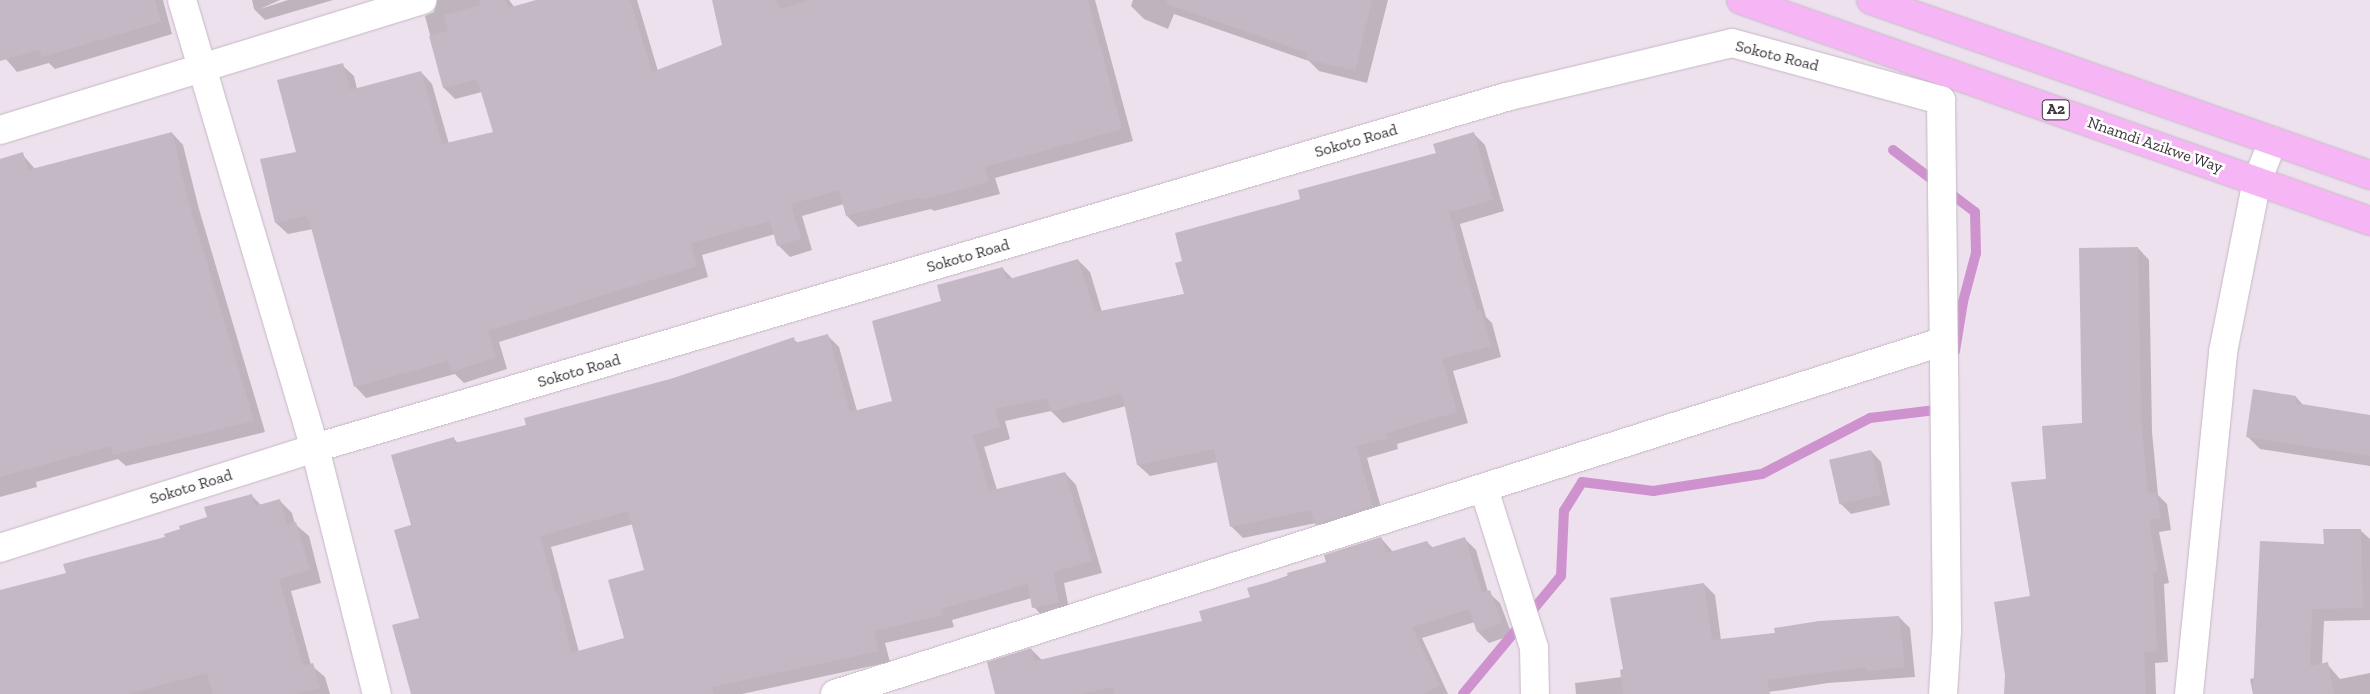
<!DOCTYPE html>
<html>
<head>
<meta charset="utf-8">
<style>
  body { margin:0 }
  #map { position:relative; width:2370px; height:694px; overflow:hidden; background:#eee1ee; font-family:"Zilla Slab",serif }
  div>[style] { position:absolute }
  .shadow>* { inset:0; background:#0003 }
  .stream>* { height:10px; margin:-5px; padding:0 5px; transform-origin:5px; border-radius:5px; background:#ce93ce }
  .building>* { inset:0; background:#c5b8c5; transform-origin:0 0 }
  .roads { filter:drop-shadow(0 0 1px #c5b8c4) drop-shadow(0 0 1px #c5b8c4) }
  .minor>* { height:28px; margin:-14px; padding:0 14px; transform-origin:14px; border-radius:14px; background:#fff }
  .tertiary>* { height:28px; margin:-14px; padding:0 14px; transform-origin:14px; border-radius:14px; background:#fff }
  .trunk>* { height:28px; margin:-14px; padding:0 14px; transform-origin:14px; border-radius:14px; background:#f6b6f6 }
  span { translate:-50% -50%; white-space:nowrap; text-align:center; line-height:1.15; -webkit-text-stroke:5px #fff; paint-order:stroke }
  .shield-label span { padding:1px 4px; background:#fff; border:1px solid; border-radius:4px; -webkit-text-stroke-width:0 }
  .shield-label { font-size:15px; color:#3b363b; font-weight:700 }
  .street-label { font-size:16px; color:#3b363b }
</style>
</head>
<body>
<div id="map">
  <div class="shadow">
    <div style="clip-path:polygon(0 0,163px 0,172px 34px,55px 69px,49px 63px,17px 72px,0 52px)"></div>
    <div style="clip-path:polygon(252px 0,280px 0,260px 9px,288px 0,333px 0,265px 20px,254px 9px)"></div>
    <div style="clip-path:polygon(437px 0,509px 0,515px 8px,540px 0,637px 0,658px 71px,724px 45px,713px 0,1095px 0,1133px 141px,995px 178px,1000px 194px,934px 211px,931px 209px,858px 227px,847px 216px,844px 204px,802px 216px,812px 250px,790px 257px,778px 245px,775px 234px,702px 255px,708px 277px,499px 342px,507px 369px,464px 383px,455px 374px,366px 398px,355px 386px,313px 229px,288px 234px,276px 223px,297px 153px,342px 65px,354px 76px,357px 89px,421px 72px,432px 84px,449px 144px,494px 133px,482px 92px,455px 99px,444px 88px,425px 16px,434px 12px)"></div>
    <div style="clip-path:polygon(1133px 0,1388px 0,1367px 83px,1319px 71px,1309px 61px,1174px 14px,1168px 29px,1144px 19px,1131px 6px)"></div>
    <div style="clip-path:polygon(172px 133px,183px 145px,199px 209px,265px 432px,126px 466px,118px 459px,36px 482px,37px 487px,0 497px,0 160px,22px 154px,35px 169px)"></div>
    <div style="clip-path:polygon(evenodd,1473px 133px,1485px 145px,1504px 211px,1460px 224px,1486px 317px,1492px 323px,1501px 357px,1453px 371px,1468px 423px,1397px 444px,1398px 449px,1367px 458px,1384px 518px,1328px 536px,1316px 523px,1243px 538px,1231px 526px,1218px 462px,1150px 476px,1138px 465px,1126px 406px,1063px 423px,1051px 411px,1005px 421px,1010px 439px,984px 447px,997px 490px,1065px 473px,1076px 485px,1102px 573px,1064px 583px,1070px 614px,1045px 619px,1034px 607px,1032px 598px,952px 620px,954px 627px,885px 643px,890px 662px,742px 694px,416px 694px,421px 618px,412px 526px,453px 438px,459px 444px,527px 426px,793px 339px,798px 343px,827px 335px,839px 347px,857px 411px,893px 402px,1002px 268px,1013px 279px,1078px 260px,1090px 272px,1102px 312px,1185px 294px,1301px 199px,1437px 154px,1473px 133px,633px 524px,646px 571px,625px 639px,579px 652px,551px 547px,633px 524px)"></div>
    <div style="clip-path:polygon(2138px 248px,2149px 260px,2152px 432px,2158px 495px,2167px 504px,2171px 530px,2159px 532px,2169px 583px,2164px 584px,2168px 662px,2155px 663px,2156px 694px,2005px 694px,2031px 597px,2047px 481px,2083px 425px)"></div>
    <div style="clip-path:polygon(2254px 391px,2296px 397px,2304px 406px,2370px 416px,2370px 466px,2260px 449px,2247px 436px)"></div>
    <div style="clip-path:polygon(1871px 451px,1881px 462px,1890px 505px,1851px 514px,1840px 503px)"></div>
    <div style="clip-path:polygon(252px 496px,261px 505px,279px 500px,292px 513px,295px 524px,309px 536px,321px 583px,291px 591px,311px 665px,325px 677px,330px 694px,0 694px,0 592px,67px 574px,167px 538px)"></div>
    <div style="clip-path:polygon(2360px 530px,2370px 539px,2370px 620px,2324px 621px,2322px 665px,2327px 664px,2340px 679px,2370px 673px,2370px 694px,2253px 694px,2250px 679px,2255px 678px,2325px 546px)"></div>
    <div style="clip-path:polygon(1381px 538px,1393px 552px,1427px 542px,1433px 548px,1465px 539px,1476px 550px,1488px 592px,1500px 603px,1512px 635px,1489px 643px,1478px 632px,1475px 622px,1422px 638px,1448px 694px,1005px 694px,1031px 649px,1042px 660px,1203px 622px,1252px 598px,1249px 589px,1327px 562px)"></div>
    <div style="clip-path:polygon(1704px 584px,1715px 595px,1721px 640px,1899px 617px,1910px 628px,1915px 677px,1828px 683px,1756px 694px,1576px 694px,1575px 683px,1622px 677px)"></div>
  </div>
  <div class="stream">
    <div style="left:1893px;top:150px;width:103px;rotate:37.1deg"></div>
    <div style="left:1975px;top:212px;width:41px;rotate:88.6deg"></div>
    <div style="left:1976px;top:253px;width:51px;rotate:104.9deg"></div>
    <div style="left:1963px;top:302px;width:50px;rotate:99.3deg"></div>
    <div style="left:1463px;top:694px;width:153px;rotate:-50.3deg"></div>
    <div style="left:1561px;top:576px;width:65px;rotate:-87.4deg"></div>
    <div style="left:1564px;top:511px;width:34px;rotate:-58deg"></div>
    <div style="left:1582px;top:482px;width:72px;rotate:7.2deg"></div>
    <div style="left:1653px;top:491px;width:110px;rotate:-8.9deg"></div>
    <div style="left:1762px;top:474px;width:122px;rotate:-27.4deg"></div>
    <div style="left:1870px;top:418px;width:74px;rotate:-7deg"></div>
  </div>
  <div class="building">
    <div style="clip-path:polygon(0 0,155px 0,161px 22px,42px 57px,39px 50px,0 61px)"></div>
    <div style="clip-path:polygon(479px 0,505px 0,508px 8px,536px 0,630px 0,652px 72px,722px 45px,712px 0,777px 0,780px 9px,812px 0,1088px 0,1122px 129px,985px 167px,989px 182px,921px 200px,921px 197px,846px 216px,839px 190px,791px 204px,801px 239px,777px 246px,770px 221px,691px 243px,697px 266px,488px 331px,496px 357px,452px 372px,448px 361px,354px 387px,309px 220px,305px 216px,275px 223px,260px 159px,296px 152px,277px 80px,343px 63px,350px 90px,421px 71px,442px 144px,493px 132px,477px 79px,443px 88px,429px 36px,448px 31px,444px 15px,481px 5px)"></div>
    <div style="clip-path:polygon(1167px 0,1372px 0,1355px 71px,1306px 59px,1307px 53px,1167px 4px)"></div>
    <div style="clip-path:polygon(172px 132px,187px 196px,254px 421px,113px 455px,111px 446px,0 477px,0 159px,23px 152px,28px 170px)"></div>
    <div style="clip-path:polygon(evenodd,1474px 132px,1493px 200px,1449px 212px,1477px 311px,1481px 310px,1491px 346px,1442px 359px,1457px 412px,1386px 433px,1388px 438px,1356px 446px,1373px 506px,1315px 525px,1311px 510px,1230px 527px,1214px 449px,1137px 465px,1122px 393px,1051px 412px,1047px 398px,995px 409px,1000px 427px,973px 435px,989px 491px,1065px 472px,1092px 561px,1053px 572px,1059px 602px,1032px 608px,1028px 584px,941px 609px,943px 615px,874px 631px,879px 651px,712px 687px,714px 694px,411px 694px,392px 625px,419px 618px,394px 530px,411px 525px,391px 455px,454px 437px,455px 443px,526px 425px,524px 418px,674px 378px,794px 337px,795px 343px,828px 334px,850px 412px,892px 401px,872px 321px,941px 301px,937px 285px,1003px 267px,1006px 280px,1078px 259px,1095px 312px,1184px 294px,1175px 263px,1182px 261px,1175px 233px,1300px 199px,1298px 190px,1436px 153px,1433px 144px,1474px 132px,628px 511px,644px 570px,608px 580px,624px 638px,571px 653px,558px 594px,556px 595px,540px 536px,628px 511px)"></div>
    <div style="clip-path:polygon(2138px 247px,2141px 419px,2148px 493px,2156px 492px,2161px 518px,2149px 520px,2158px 572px,2153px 573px,2157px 651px,2144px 652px,2146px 694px,2004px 694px,2005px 675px,1994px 602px,2030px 596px,2011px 482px,2046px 479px,2042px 426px,2082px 423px,2079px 248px)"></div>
    <div style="clip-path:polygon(2253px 389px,2296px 396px,2295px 403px,2370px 415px,2370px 456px,2246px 437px)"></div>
    <div style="left:1871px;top:450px;width:46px;height:43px;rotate:77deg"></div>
    <div style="clip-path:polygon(252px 494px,255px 506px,280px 499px,287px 525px,296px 522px,310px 570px,279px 579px,303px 666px,313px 663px,320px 688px,296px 694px,213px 694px,207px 673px,128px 694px,0 694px,0 590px,66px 573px,63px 564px,165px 537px,164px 534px,180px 529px,179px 526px,207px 517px,204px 507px)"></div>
    <div style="clip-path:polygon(2323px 529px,2361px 529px,2363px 608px,2312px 609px,2310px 666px,2328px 662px,2334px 694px,2253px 694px,2260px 541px,2324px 544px)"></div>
    <div style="clip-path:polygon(1381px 537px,1386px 553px,1427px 541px,1430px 548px,1465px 537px,1482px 593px,1490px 590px,1502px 623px,1477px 632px,1469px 609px,1412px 627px,1440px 686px,1422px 694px,1115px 694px,1113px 687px,1081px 694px,995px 694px,987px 662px,1031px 648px,1035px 661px,1202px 621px,1199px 611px,1250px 597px,1247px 588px,1288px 577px,1287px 573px,1326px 562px,1324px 555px)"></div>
    <div style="clip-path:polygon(1704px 583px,1712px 640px,1775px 633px,1774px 628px,1819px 621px,1899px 616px,1905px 667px,1867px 671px,1866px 667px,1767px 680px,1770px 694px,1623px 694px,1620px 670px,1623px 669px,1610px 598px)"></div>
  </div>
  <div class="roads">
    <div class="minor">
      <div style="left:182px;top:0;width:467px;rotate:73.5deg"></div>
      <div style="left:315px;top:448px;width:254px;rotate:75.9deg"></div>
      <div style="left:0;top:130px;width:442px;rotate:-17.1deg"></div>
      <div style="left:1484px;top:489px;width:167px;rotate:72.5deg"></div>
      <div style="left:1534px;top:648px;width:46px;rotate:88.8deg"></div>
      <div style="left:0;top:548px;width:330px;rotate:-17.6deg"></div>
      <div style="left:315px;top:448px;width:1242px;rotate:-16.42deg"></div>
      <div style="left:1506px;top:97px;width:232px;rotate:-13.4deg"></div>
      <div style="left:1732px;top:43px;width:217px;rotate:15.3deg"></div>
      <div style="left:1941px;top:100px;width:531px;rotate:89.35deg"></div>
      <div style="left:1947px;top:631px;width:63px;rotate:93.6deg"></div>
      <div style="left:835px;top:694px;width:1161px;rotate:-17.65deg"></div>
    </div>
    <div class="tertiary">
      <div style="left:2189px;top:694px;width:344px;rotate:-84.3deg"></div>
      <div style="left:2223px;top:352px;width:174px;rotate:-78.8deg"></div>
      <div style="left:2257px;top:181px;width:43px;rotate:-68.2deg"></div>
    </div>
    <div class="trunk">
      <div style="left:1741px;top:0;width:667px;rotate:19.36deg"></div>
      <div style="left:1871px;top:0;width:529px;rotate:19.33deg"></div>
    </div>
  </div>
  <div class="shield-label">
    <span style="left:2056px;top:110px">A2</span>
  </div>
  <div class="street-label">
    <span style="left:1777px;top:56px;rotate:14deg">Sokoto Road</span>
    <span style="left:1356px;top:141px;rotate:-16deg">Sokoto Road</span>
    <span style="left:2155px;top:145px;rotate:19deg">Nnamdi Azikwe Way</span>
    <span style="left:968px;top:256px;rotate:-16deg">Sokoto Road</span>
    <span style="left:579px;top:371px;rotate:-16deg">Sokoto Road</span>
    <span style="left:191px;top:487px;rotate:-17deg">Sokoto Road</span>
  </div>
</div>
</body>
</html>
